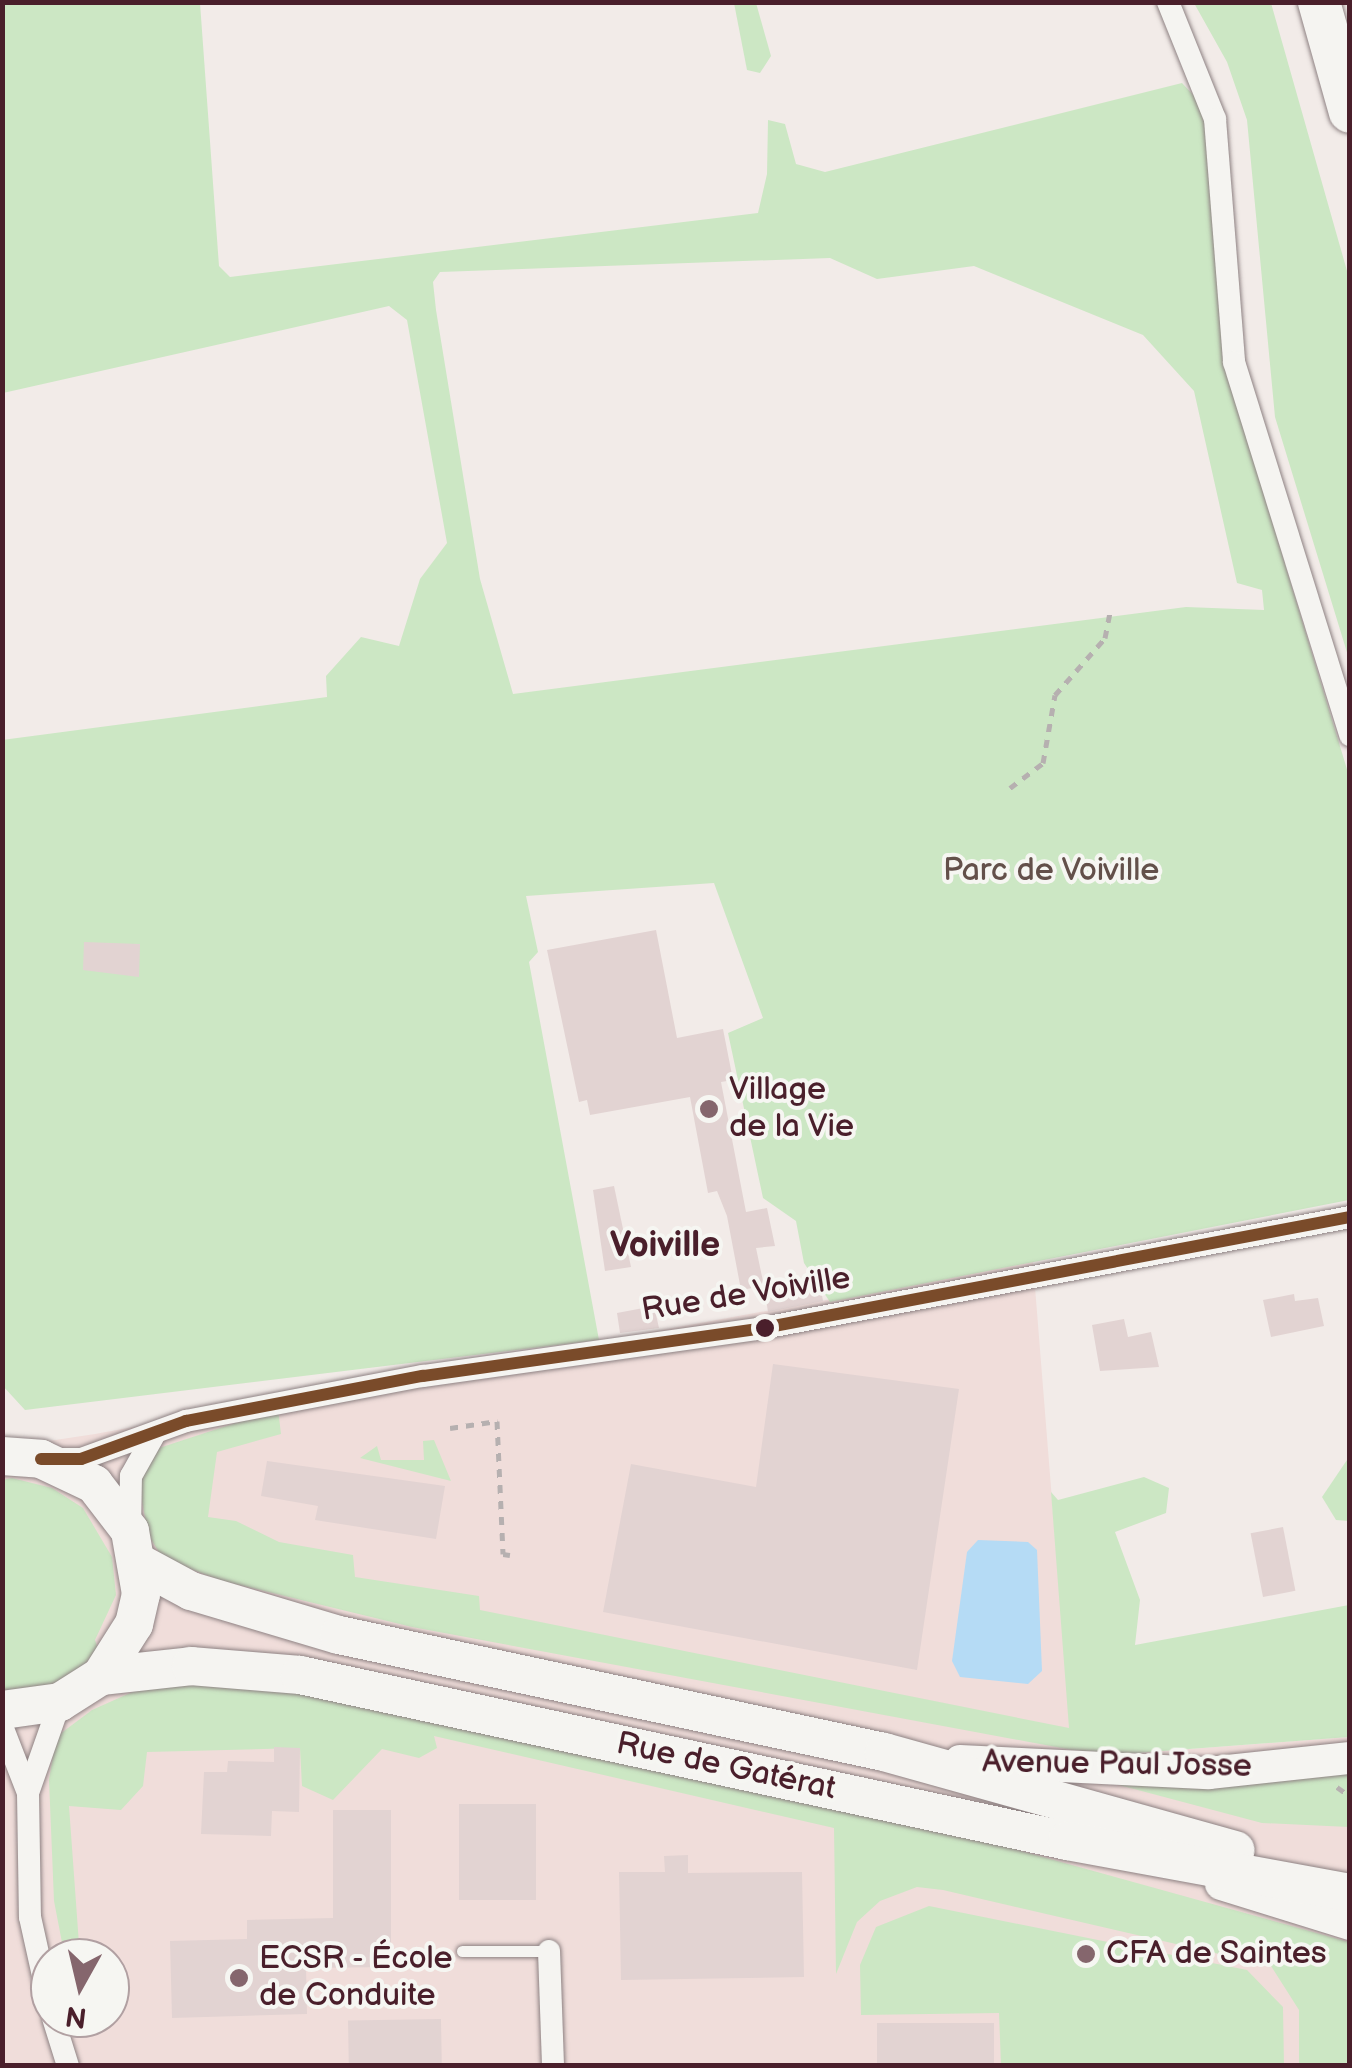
<!DOCTYPE html>
<html>
<head>
<meta charset="utf-8">
<style>
  body { margin:0 }
  #map { position:relative; width:1352px; height:2068px; overflow:hidden; background:#f2ebe8; font-family:"Balsamiq Sans",sans-serif }
  div>[style] { position:absolute }
  .built>* { inset:0; background:#f0ddda }
  .green>* { inset:0; background:#cce7c4 }
  .water>* { inset:0; background:#b5dbf5 }
  .building>* { inset:0; background:#e2d3d2; transform-origin:0 0 }
  .path>* { height:5px; margin-top:-2.5px; transform-origin:0; background:repeating-linear-gradient(90deg,#b6b0b0 0 8px,transparent 0 16px) }
  .roads { filter:drop-shadow(0 0 2px #8e8283) drop-shadow(0 0 2px #8e8283) }
  .lane>* { height:11px; margin:-5.5px; padding:0 5.5px; transform-origin:5.5px; border-radius:5.5px; background:#f5f4f1 }
  .street>* { height:22px; margin:-11px; padding:0 11px; transform-origin:11px; border-radius:11px; background:#f5f4f1 }
  .secondary>* { height:32px; margin:-16px; padding:0 16px; transform-origin:16px; border-radius:16px; background:#f5f4f1 }
  .primary>* { height:38px; margin:-19px; padding:0 19px; transform-origin:19px; border-radius:19px; background:#f5f4f1 }
  .highway>* { height:42px; margin:-21px; padding:0 21px; transform-origin:21px; border-radius:21px; background:#f5f4f1 }
  .bus-1>* { height:12px; margin:-6px; padding:0 6px; transform-origin:6px; border-radius:6px; background:#7a4b2a }
  .dots>* { width:28px; height:28px; translate:-50% -50%; box-sizing:border-box; border:5px solid #f6f6f2; border-radius:50% }
  span { translate:-50% -50%; white-space:nowrap; text-align:center; line-height:1.15; -webkit-text-stroke:8px #f6f6f2; paint-order:stroke }
  .park-label { font-size:32px; color:#63504a }
  .poi-label { font-size:32px; color:#4a1f2b }
  .left { translate:0 -50%; text-align:left }
  .street-label { font-size:32px; color:#4a1f2b }
  .neighbourhood-label { font-size:35px; color:#4a1f2b; font-weight:700 }
  .frame { position:absolute; inset:0; border:5px solid #4a1f2b; pointer-events:none }
  .north { position:absolute; left:30px; top:1938px; width:100px; height:100px; box-sizing:border-box; background:#f6f6f2; border:2px solid #b1a0a2; border-radius:50%; rotate:188deg; font-size:28px; font-weight:700; line-height:40px; text-align:center; color:#4a1f2b }
  .north::after { content:''; display:block; margin:auto; width:35px; height:45px; background:#85666d; clip-path:polygon(50% 0,100% 100%,50% 72%,0 100%) }
</style>
</head>
<body>
<div id="map">
  <div class="built">
    <div style="clip-path:polygon(evenodd,1033px 1262px,1072px 1750px,1123px 1754px,1349px 1737px,1349px 2065px,3px 2066px,3px 1439px,42px 1442px,95px 1434px,1033px 1262px,50px 1958px,110px 1958px,110px 2018px,50px 2018px,50px 1958px)"></div>
  </div>
  <div class="green">
    <div style="clip-path:polygon(evenodd,3px 3px,200px 3px,219px 266px,230px 277px,758px 213px,767px 174px,768px 120px,785px 124px,796px 164px,825px 172px,1182px 83px,1198px 100px,1207px 125px,1223px 359px,1349px 776px,1349px 1200px,830px 1302px,804px 1263px,796px 1221px,763px 1198px,728px 1033px,763px 1018px,714px 883px,526px 896px,538px 952px,529px 962px,599px 1340px,25px 1410px,2px 1385px,2px 740px,327px 697px,326px 676px,361px 637px,399px 646px,420px 579px,447px 543px,407px 320px,389px 306px,3px 393px,3px 3px,830px 258px,877px 279px,974px 266px,1143px 335px,1194px 391px,1237px 583px,1262px 590px,1264px 610px,1186px 607px,513px 694px,480px 579px,436px 310px,433px 282px,440px 272px,830px 258px)"></div>
    <div style="clip-path:polygon(734px 3px,756px 3px,771px 56px,760px 73px,747px 70px)"></div>
    <div style="clip-path:polygon(1194px 3px,1271px 3px,1349px 278px,1349px 659px,1275px 417px,1247px 120px,1227px 62px)"></div>
    <div style="clip-path:polygon(278px 1409px,281px 1434px,217px 1452px,208px 1517px,236px 1521px,279px 1542px,353px 1555px,355px 1577px,479px 1596px,480px 1610px,1069px 1728px,1051px 1492px,1058px 1500px,1144px 1477px,1169px 1488px,1166px 1513px,1115px 1532px,1140px 1600px,1135px 1645px,1349px 1605px,1349px 1737px,1123px 1754px,1072px 1750px,412px 1627px,223px 1581px,163px 1559px,148px 1534px,139px 1485px,156px 1449px)"></div>
    <div style="clip-path:polygon(434px 1440px,451px 1481px,360px 1458px,377px 1446px,381px 1460px,424px 1460px,423px 1441px)"></div>
    <div style="clip-path:polygon(1349px 1457px,1349px 1521px,1336px 1520px,1322px 1497px)"></div>
    <div style="clip-path:polygon(12px 1478px,52px 1488px,83px 1508px,112px 1557px,116px 1595px,95px 1640px,98px 1649px,84px 1665px,55px 1685px,3px 1696px,2px 1480px)"></div>
    <div style="clip-path:polygon(208px 1683px,325px 1695px,852px 1804px,1349px 1942px,1349px 2065px,1299px 2065px,1299px 2010px,1271px 1966px,943px 1890px,917px 1887px,880px 1901px,857px 1922px,836px 1974px,834px 1828px,434px 1736px,437px 1748px,419px 1758px,382px 1749px,333px 1800px,302px 1786px,300px 1748px,147px 1752px,143px 1786px,121px 1810px,69px 1806px,80px 1958px,65px 1958px,54px 1901px,49px 1780px,56px 1737px,92px 1710px,148px 1685px)"></div>
    <div style="clip-path:polygon(1349px 1770px,1349px 1827px,1262px 1823px,1119px 1785px)"></div>
    <div style="clip-path:polygon(929px 1906px,1247px 1970px,1283px 2007px,1284px 2065px,1001px 2065px,999px 2013px,861px 2015px,860px 1965px,876px 1927px)"></div>
  </div>
  <div class="water">
    <div style="clip-path:polygon(978px 1540px,1028px 1542px,1037px 1550px,1042px 1671px,1028px 1684px,960px 1677px,952px 1661px,967px 1552px)"></div>
  </div>
  <div class="building">
    <div style="clip-path:polygon(656px 930px,677px 1038px,723px 1029px,733px 1080px,721px 1082px,746px 1212px,767px 1208px,775px 1246px,756px 1248px,764px 1286px,741px 1290px,727px 1216px,717px 1191px,708px 1193px,690px 1097px,590px 1115px,587px 1100px,579px 1102px,547px 950px)"></div>
    <div style="clip-path:polygon(84px 942px,140px 944px,139px 977px,83px 970px)"></div>
    <div style="clip-path:polygon(614px 1186px,631px 1267px,605px 1271px,593px 1190px)"></div>
    <div style="clip-path:polygon(804px 1280px,805px 1286px,820px 1284px,823px 1301px,768px 1312px,764px 1286px)"></div>
    <div style="clip-path:polygon(1294px 1294px,1295px 1301px,1318px 1298px,1324px 1326px,1271px 1337px,1263px 1300px)"></div>
    <div style="clip-path:polygon(654px 1306px,659px 1328px,620px 1333px,617px 1313px)"></div>
    <div style="clip-path:polygon(1124px 1319px,1128px 1337px,1151px 1332px,1159px 1367px,1100px 1371px,1092px 1325px)"></div>
    <div style="clip-path:polygon(773px 1364px,959px 1389px,917px 1670px,603px 1612px,631px 1464px,756px 1487px)"></div>
    <div style="clip-path:polygon(267px 1461px,445px 1486px,436px 1539px,315px 1520px,318px 1506px,261px 1496px)"></div>
    <div style="left:1283px;top:1527px;width:65px;height:33px;rotate:79deg"></div>
    <div style="clip-path:polygon(274px 1747px,300px 1748px,299px 1812px,272px 1811px,271px 1836px,201px 1834px,204px 1772px,227px 1772px,228px 1761px,274px 1762px)"></div>
    <div style="left:459px;top:1804px;width:77px;height:96px"></div>
    <div style="clip-path:polygon(333px 1810px,391px 1810px,391px 1967px,306px 1968px,307px 2014px,172px 2018px,170px 1941px,247px 1939px,247px 1920px,333px 1918px)"></div>
    <div style="clip-path:polygon(688px 1855px,688px 1873px,802px 1872px,804px 1977px,621px 1980px,619px 1872px,665px 1872px,664px 1856px)"></div>
    <div style="left:441px;top:2019px;width:47px;height:93px;rotate:89deg"></div>
    <div style="left:877px;top:2023px;width:117px;height:43px"></div>
  </div>
  <div class="path">
    <div style="left:1010px;top:788px;width:41px;rotate:-37.1deg"></div>
    <div style="left:1043px;top:763px;width:69px;rotate:-80deg"></div>
    <div style="left:1055px;top:695px;width:76px;rotate:-48.7deg"></div>
    <div style="left:1105px;top:638px;width:25px;rotate:-79deg"></div>
    <div style="left:450px;top:1428px;width:48px;rotate:-8.5deg"></div>
    <div style="left:497px;top:1421px;width:133px;rotate:87.4deg"></div>
    <div style="left:503px;top:1554px;width:7px;rotate:8deg"></div>
    <div style="left:1337px;top:1787px;width:16px;rotate:35deg"></div>
  </div>
  <div class="roads">
    <div class="lane">
      <div style="left:462px;top:1951px;width:87px"></div>
    </div>
    <div class="street">
      <div style="left:1168px;top:2px;width:126px;rotate:68.1deg"></div>
      <div style="left:1215px;top:119px;width:244px;rotate:85.5deg"></div>
      <div style="left:1234px;top:362px;width:391px;rotate:72.7deg"></div>
      <div style="left:53px;top:1459px;width:28px"></div>
      <div style="left:81px;top:1459px;width:112px;rotate:-19.9deg"></div>
      <div style="left:186px;top:1421px;width:241px;rotate:-10.8deg"></div>
      <div style="left:423px;top:1376px;width:338px;rotate:-8deg"></div>
      <div style="left:758px;top:1329px;width:603px;rotate:-10.71deg"></div>
      <div style="left:130px;top:1531px;width:55px;rotate:-89deg"></div>
      <div style="left:131px;top:1476px;width:47px;rotate:-60.7deg"></div>
      <div style="left:2px;top:1726px;width:72px;rotate:68.8deg"></div>
      <div style="left:28px;top:1793px;width:124px;rotate:89.1deg"></div>
      <div style="left:30px;top:1917px;width:92px;rotate:77.5deg"></div>
      <div style="left:29px;top:1790px;width:93px;rotate:-70.6deg"></div>
      <div style="left:549px;top:1951px;width:115px;rotate:88deg"></div>
      <div style="left:53px;top:2018px;width:50px;rotate:72.6deg"></div>
    </div>
    <div class="secondary">
      <div style="left:960px;top:1761px;width:249px;rotate:2.8deg"></div>
      <div style="left:1209px;top:1773px;width:142px;rotate:-6.1deg"></div>
      <div style="left:1221px;top:1884px;width:135px;rotate:17.2deg"></div>
    </div>
    <div class="primary">
      <div style="left:2px;top:1456px;width:39px;rotate:4deg"></div>
      <div style="left:41px;top:1459px;width:59px;rotate:25.3deg"></div>
      <div style="left:94px;top:1484px;width:59px;rotate:52.5deg"></div>
      <div style="left:130px;top:1531px;width:64px;rotate:80.1deg"></div>
      <div style="left:141px;top:1594px;width:31px;rotate:103deg"></div>
      <div style="left:134px;top:1624px;width:62px;rotate:122.4deg"></div>
      <div style="left:101px;top:1676px;width:49px;rotate:147.6deg"></div>
      <div style="left:60px;top:1702px;width:59px;rotate:172.1deg"></div>
      <div style="left:139px;top:1563px;width:59px;rotate:28.3deg"></div>
      <div style="left:191px;top:1591px;width:154px;rotate:16.6deg"></div>
      <div style="left:339px;top:1635px;width:557px;rotate:12.12deg"></div>
      <div style="left:884px;top:1752px;width:365px;rotate:15.6deg"></div>
      <div style="left:101px;top:1676px;width:91px;rotate:-6.3deg"></div>
      <div style="left:191px;top:1666px;width:109px;rotate:4.7deg"></div>
      <div style="left:300px;top:1675px;width:785px;rotate:12.21deg"></div>
      <div style="left:1067px;top:1841px;width:288px;rotate:10.4deg"></div>
    </div>
    <div class="highway">
      <div style="left:1319px;top:2px;width:114px;rotate:74.3deg"></div>
    </div>
  </div>
  <div class="bus-1">
    <div style="left:41px;top:1459px;width:40px"></div>
    <div style="left:81px;top:1459px;width:112px;rotate:-19.9deg"></div>
    <div style="left:186px;top:1421px;width:241px;rotate:-10.8deg"></div>
    <div style="left:423px;top:1376px;width:338px;rotate:-8deg"></div>
    <div style="left:758px;top:1329px;width:603px;rotate:-10.71deg"></div>
  </div>
  <div class="dots">
    <div style="left:709px;top:1109px;background:#85666d"></div>
    <div style="left:765px;top:1328px;background:#4a1f2b"></div>
    <div style="left:1086px;top:1954px;background:#85666d"></div>
    <div style="left:239px;top:1978px;background:#85666d"></div>
  </div>
  <div class="park-label">
    <span style="left:1051px;top:871px">Parc de Voiville</span>
  </div>
  <div class="poi-label">
    <span class="left" style="left:729px;top:1109px">Village<br>de la Vie</span>
    <span class="left" style="left:1106px;top:1954px">CFA de Saintes</span>
    <span class="left" style="left:259px;top:1978px">ECSR - École<br>de Conduite</span>
  </div>
  <div class="street-label">
    <span style="left:746px;top:1295px;rotate:-9deg">Rue de Voiville</span>
    <span style="left:1117px;top:1765px;rotate:1deg">Avenue Paul Josse</span>
    <span style="left:726px;top:1767px;rotate:12deg">Rue de Gatérat</span>
  </div>
  <div class="neighbourhood-label">
    <span style="left:665px;top:1246px">Voiville</span>
  </div>
  <div class="frame"></div>
  <div class="north">N</div>
</div>
</body>
</html>
